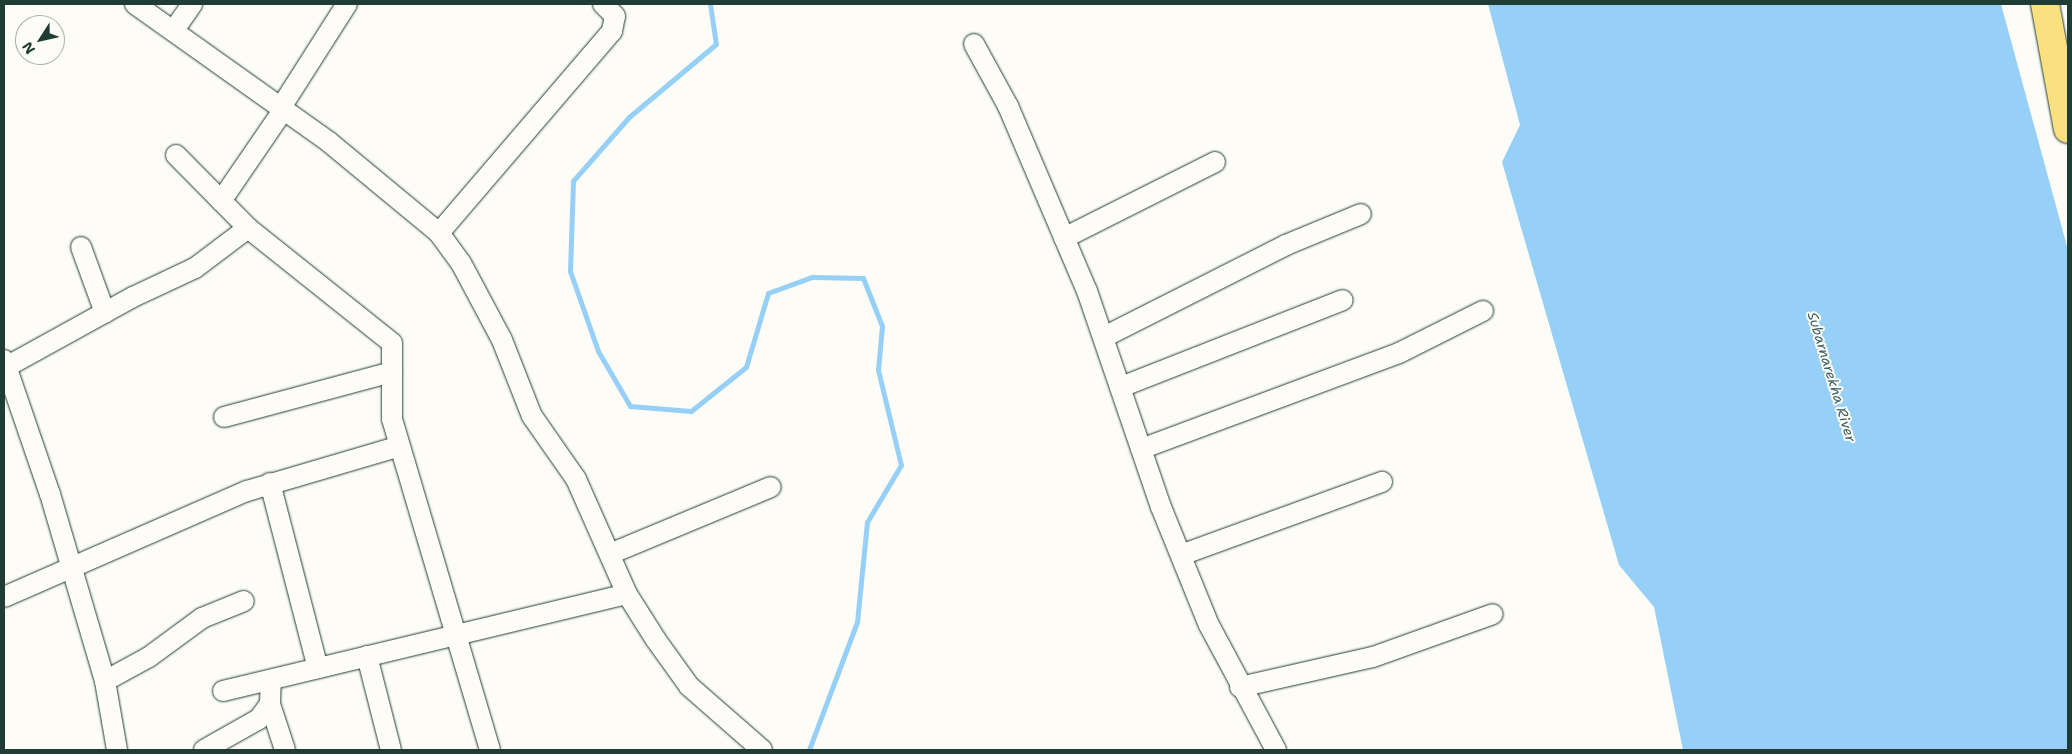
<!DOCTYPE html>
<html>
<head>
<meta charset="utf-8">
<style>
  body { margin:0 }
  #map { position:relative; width:2072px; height:754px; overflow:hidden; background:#fdfcf7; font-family:"Shantell Sans",sans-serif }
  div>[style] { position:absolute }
  .water>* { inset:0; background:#96d0f6 }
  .stream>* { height:5px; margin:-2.5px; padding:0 2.5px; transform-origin:2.5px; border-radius:2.5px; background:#96d0f6 }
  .roads { filter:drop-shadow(0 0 1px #1f3d34) drop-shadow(0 0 1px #1f3d34) }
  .minor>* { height:20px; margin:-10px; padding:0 10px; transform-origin:10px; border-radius:10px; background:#fdfcf7 }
  .highway>* { height:28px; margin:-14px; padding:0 14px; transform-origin:14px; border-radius:14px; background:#fbe080 }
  span { translate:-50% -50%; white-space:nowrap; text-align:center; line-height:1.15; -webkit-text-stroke:4px #fdfcf7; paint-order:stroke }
  .water-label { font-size:14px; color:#3d6264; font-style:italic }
  .frame { position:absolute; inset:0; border:5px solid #1f3d34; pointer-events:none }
  .north { position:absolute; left:15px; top:15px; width:50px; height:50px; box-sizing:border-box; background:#fdfcf7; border:1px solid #a4b0a9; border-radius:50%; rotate:235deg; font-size:14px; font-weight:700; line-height:20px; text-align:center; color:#1f3d34 }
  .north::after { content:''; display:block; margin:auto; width:18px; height:22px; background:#1f3d34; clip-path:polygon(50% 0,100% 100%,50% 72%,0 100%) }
</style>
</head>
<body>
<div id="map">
  <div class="water">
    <div style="clip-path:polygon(1488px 4px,2001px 4px,2068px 250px,2068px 750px,1683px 750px,1654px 607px,1619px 565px,1502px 162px,1520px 125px)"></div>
  </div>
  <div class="stream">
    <div style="left:710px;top:4px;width:40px;rotate:81.5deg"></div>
    <div style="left:716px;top:44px;width:114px;rotate:140deg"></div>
    <div style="left:629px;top:117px;width:85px;rotate:131.2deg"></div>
    <div style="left:573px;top:181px;width:90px;rotate:91.9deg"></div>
    <div style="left:570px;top:271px;width:85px;rotate:70.7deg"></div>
    <div style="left:598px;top:351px;width:64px;rotate:59.8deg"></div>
    <div style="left:630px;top:406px;width:61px;rotate:4.7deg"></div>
    <div style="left:691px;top:411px;width:70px;rotate:-38.7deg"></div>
    <div style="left:746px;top:367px;width:77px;rotate:-73.4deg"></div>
    <div style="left:768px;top:293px;width:47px;rotate:-20deg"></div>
    <div style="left:812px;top:277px;width:51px;rotate:1.1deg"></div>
    <div style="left:863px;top:278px;width:52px;rotate:68.4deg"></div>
    <div style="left:882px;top:326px;width:44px;rotate:95.2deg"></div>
    <div style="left:878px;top:370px;width:98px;rotate:76.4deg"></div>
    <div style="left:901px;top:465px;width:66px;rotate:120.8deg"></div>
    <div style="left:867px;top:522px;width:100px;rotate:95.7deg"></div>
    <div style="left:857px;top:622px;width:137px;rotate:110.6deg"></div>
  </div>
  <div class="roads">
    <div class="minor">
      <div style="left:135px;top:4px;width:238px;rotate:35.4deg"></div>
      <div style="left:329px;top:142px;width:143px;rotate:39.6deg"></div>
      <div style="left:439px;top:233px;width:37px;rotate:54deg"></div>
      <div style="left:461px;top:263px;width:87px;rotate:62deg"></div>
      <div style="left:502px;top:340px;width:82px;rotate:68.5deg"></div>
      <div style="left:532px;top:416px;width:77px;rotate:55.1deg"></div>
      <div style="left:576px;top:479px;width:126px;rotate:66.1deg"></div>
      <div style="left:627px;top:594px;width:54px;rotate:57.8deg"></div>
      <div style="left:656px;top:640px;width:57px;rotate:54.3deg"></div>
      <div style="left:689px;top:686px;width:97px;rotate:41.2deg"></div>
      <div style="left:174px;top:30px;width:32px;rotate:-55deg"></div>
      <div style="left:974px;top:44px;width:71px;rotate:61.3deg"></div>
      <div style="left:1008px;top:106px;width:201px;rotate:66.9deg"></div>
      <div style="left:1087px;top:291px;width:228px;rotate:71.1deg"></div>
      <div style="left:1161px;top:507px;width:127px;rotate:67.9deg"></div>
      <div style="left:1209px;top:625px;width:142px;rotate:61.8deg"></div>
      <div style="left:176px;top:155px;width:103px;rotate:45.4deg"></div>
      <div style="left:248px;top:228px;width:184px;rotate:38.6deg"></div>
      <div style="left:392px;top:343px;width:76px;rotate:90deg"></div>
      <div style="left:392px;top:419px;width:345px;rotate:73.5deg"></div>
      <div style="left:221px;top:201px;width:108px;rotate:-55.6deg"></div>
      <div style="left:282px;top:112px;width:4px;rotate:-124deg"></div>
      <div style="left:280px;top:109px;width:125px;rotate:-57.5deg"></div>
      <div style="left:439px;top:233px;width:266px;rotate:-49.4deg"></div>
      <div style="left:612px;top:31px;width:15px;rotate:-79deg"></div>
      <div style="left:615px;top:16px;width:17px;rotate:-135deg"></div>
      <div style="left:1064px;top:238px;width:169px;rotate:-26.7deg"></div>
      <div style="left:81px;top:247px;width:70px;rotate:70deg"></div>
      <div style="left:1104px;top:337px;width:204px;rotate:-26.8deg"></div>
      <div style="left:1286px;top:245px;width:81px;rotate:-22.5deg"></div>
      <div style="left:4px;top:360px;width:142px;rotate:71.1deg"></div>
      <div style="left:50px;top:494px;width:195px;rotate:73.6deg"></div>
      <div style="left:105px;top:681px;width:70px;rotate:80.1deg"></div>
      <div style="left:6px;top:367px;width:145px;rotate:-28.9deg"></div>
      <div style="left:133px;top:297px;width:68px;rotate:-25.1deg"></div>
      <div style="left:195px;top:268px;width:66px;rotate:-37deg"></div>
      <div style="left:1121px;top:387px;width:238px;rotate:-21.4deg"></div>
      <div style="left:224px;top:417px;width:174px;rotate:-15deg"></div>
      <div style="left:1141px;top:449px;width:275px;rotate:-20.4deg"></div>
      <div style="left:1399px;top:353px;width:94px;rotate:-26.6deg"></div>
      <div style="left:270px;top:483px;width:191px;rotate:75.5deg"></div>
      <div style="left:610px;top:554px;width:174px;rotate:-22.6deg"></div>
      <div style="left:1181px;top:555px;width:214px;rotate:-20deg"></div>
      <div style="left:4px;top:597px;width:265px;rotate:-23.6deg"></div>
      <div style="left:247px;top:491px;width:159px;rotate:-16.4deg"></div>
      <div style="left:367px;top:656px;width:97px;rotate:75.7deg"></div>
      <div style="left:105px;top:681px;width:50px;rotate:-28.6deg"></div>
      <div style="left:149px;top:657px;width:66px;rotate:-36.3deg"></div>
      <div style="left:202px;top:618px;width:45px;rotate:-22deg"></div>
      <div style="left:1240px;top:687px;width:136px;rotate:-12.7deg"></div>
      <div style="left:1373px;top:657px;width:127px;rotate:-19.7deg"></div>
      <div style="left:223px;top:691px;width:415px;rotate:-13.5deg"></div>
      <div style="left:270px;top:704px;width:48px;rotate:71.9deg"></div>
      <div style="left:204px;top:750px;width:63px;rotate:-29.4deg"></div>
      <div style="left:259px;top:719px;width:19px;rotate:-54deg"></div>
      <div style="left:270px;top:704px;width:24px;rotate:-88deg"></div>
    </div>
    <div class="highway">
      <div style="left:2045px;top:4px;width:127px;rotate:79.6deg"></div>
    </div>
  </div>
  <div class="water-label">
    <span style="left:1832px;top:377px;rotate:73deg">Subarnarekha River</span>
  </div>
  <div class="frame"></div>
  <div class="north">N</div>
</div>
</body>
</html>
